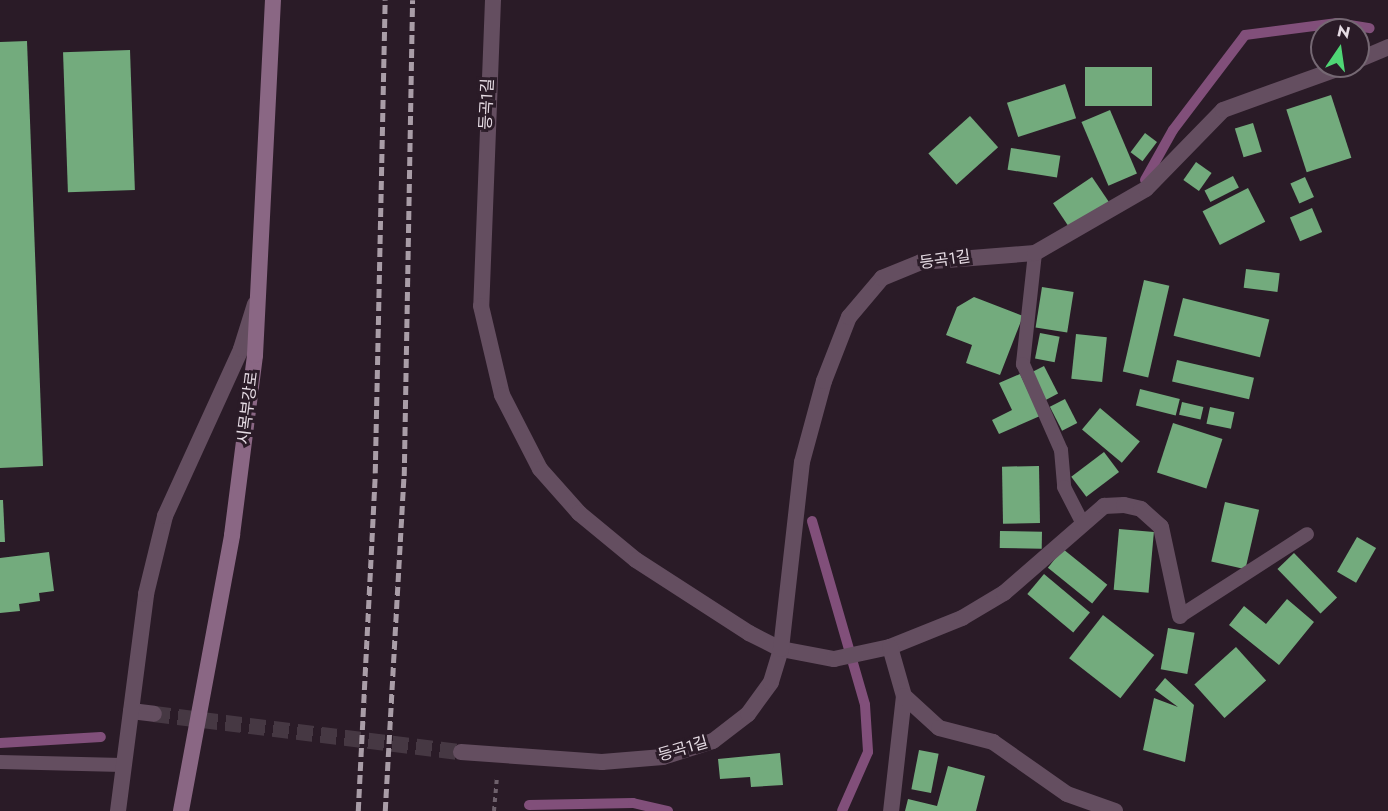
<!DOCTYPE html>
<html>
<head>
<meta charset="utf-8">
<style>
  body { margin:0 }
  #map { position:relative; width:1388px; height:811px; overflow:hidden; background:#2a1b27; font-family:Jost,"Noto Sans KR",sans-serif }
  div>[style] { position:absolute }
  .stream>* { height:10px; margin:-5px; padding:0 5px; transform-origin:5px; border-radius:5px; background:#814f7a }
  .building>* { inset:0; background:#73ab7d; transform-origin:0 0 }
  .minor-tunnel>* { height:16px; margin-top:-8px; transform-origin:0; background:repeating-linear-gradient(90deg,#463843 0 16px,transparent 0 24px) }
  .path>* { height:4px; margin-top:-2px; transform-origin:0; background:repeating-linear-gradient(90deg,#6e616c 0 4.5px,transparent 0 9px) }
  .service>* { height:14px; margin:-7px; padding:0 7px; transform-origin:7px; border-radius:7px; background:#644e60 }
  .minor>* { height:16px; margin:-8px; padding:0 8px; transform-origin:8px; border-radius:8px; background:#644e60 }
  .secondary>* { height:16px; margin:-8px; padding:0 8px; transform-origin:8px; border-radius:8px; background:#8a6784 }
  .rail>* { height:4.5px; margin-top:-2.25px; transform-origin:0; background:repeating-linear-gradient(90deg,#a99da7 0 9px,transparent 0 13.5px) }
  span { translate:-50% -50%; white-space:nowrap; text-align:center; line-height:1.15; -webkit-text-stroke:6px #2a1b27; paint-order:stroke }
  .street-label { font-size:16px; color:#e6dce4 }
  .north { position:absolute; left:1310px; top:18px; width:60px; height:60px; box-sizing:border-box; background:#2a1b27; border:2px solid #756873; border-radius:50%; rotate:13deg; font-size:16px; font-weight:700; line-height:24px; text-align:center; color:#e6dce4 }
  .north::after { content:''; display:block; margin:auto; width:21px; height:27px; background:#4fd675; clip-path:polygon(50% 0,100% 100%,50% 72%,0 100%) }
</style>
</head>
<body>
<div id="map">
  <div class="stream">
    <div style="left:1145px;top:180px;width:57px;rotate:-60.8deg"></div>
    <div style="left:1173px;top:130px;width:119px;rotate:-52.8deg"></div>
    <div style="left:1245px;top:35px;width:93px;rotate:-7.4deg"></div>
    <div style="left:1337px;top:23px;width:33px;rotate:9deg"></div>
    <div style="left:812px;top:521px;width:191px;rotate:73.9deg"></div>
    <div style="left:865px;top:705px;width:47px;rotate:86.3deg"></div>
    <div style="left:868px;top:752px;width:64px;rotate:113.8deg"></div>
    <div style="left:0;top:743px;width:101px;rotate:-3.4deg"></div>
    <div style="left:529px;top:805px;width:104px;rotate:-1.1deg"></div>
    <div style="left:633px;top:803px;width:36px;rotate:13deg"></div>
  </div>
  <div class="building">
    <div style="clip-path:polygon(27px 41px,43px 466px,0 468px,0 42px)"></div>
    <div style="left:130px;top:50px;width:140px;height:67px;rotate:88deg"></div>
    <div style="left:1085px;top:67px;width:67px;height:39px"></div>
    <div style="left:1065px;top:84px;width:36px;height:61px;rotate:72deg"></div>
    <div style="left:1331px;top:95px;width:66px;height:47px;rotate:72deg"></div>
    <div style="left:1110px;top:110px;width:69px;height:31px;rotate:67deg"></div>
    <div style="left:970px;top:116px;width:42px;height:56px;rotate:48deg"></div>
    <div style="left:1253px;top:123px;width:30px;height:19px;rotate:73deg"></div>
    <div style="left:1145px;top:133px;width:15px;height:24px;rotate:37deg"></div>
    <div style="left:1011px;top:148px;width:50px;height:22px;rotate:9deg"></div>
    <div style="left:1196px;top:162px;width:19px;height:22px;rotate:35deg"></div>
    <div style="left:1233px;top:176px;width:13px;height:32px;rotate:63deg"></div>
    <div style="left:1092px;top:177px;width:30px;height:47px;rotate:56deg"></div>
    <div style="left:1305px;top:177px;width:22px;height:16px;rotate:66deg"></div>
    <div style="left:1248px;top:188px;width:38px;height:51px;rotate:63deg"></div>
    <div style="left:1312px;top:208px;width:26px;height:24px;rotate:67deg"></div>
    <div style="left:1246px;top:269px;width:34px;height:19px;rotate:7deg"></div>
    <div style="left:1144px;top:280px;width:26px;height:94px;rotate:13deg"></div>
    <div style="left:1042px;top:287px;width:32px;height:41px;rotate:9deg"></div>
    <div style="clip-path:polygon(974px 297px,1023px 316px,1000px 375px,966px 363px,972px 345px,946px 335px,957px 307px)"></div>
    <div style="left:1183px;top:298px;width:89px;height:39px;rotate:14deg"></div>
    <div style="left:1040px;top:333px;width:20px;height:26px;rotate:11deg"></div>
    <div style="left:1076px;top:334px;width:31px;height:45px;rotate:6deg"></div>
    <div style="left:1177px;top:360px;width:79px;height:22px;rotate:13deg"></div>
    <div style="left:1044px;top:366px;width:31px;height:16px;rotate:63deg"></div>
    <div style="clip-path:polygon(1020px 374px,1040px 416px,999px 434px,992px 420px,1012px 410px,999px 383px)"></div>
    <div style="left:1140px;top:389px;width:41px;height:17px;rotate:14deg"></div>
    <div style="left:1065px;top:399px;width:27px;height:17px;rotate:63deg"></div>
    <div style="left:1182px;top:402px;width:22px;height:13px;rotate:13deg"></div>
    <div style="left:1210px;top:407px;width:25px;height:17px;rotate:12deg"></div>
    <div style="left:1100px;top:408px;width:52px;height:28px;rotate:40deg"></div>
    <div style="left:1173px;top:423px;width:52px;height:52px;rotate:18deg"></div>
    <div style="left:1104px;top:452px;width:25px;height:41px;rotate:53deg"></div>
    <div style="left:1039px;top:466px;width:57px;height:37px;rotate:89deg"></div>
    <div style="clip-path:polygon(0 500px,3px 500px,5px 542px,0 542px)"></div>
    <div style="left:1225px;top:502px;width:35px;height:61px;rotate:13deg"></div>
    <div style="left:1119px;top:529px;width:35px;height:61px;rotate:5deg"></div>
    <div style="left:1000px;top:531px;width:42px;height:17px;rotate:1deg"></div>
    <div style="left:1357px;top:537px;width:22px;height:40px;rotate:30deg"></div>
    <div style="left:1063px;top:549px;width:57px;height:24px;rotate:39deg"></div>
    <div style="clip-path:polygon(49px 552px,54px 591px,39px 593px,40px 601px,19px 604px,20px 611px,0 613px,0 558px)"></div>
    <div style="left:1294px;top:553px;width:62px;height:23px;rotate:46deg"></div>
    <div style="left:1044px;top:574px;width:60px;height:26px;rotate:40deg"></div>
    <div style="clip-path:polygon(1287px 599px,1314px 622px,1279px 665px,1229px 625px,1244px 606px,1266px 624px)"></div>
    <div style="left:1103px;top:615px;width:65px;height:55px;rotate:38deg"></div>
    <div style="left:1168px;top:628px;width:27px;height:42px;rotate:10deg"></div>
    <div style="left:1236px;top:647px;width:45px;height:56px;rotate:48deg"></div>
    <div style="clip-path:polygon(1165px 678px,1194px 705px,1185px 762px,1143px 750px,1154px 698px,1178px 707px,1155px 690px)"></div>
    <div style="left:919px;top:750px;width:20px;height:40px;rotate:11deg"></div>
    <div style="clip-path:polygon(780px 753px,783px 785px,751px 787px,750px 777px,720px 779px,718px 759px)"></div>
    <div style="clip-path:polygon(948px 766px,985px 776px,976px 811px,905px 811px,908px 799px,937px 806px)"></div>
  </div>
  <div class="minor-tunnel">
    <div style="left:154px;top:714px;width:309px;rotate:7.1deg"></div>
  </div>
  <div class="path">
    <div style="left:494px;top:811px;width:33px;rotate:-85deg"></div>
  </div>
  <div class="service">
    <div style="left:1035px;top:253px;width:112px;rotate:96.2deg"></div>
    <div style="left:1023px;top:364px;width:94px;rotate:66.2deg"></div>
    <div style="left:1061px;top:450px;width:37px;rotate:85deg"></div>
    <div style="left:1064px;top:487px;width:42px;rotate:62.8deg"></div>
    <div style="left:1180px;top:616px;width:151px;rotate:-32.8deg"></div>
    <div style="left:0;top:762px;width:122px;rotate:1.4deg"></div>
  </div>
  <div class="minor">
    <div style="left:493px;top:0;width:306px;rotate:92.2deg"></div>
    <div style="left:481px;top:306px;width:91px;rotate:76.7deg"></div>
    <div style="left:502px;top:395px;width:83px;rotate:62.8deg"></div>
    <div style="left:540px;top:469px;width:59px;rotate:48.4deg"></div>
    <div style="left:579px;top:513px;width:74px;rotate:39.5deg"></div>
    <div style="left:636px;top:560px;width:135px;rotate:32.9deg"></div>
    <div style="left:749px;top:633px;width:36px;rotate:27deg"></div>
    <div style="left:781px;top:649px;width:54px;rotate:10.7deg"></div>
    <div style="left:834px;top:659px;width:57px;rotate:-12.1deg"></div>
    <div style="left:890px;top:647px;width:78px;rotate:-21.9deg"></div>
    <div style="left:962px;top:618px;width:49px;rotate:-30.8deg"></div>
    <div style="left:1004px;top:593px;width:133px;rotate:-41deg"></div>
    <div style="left:1104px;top:506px;width:20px;rotate:-3deg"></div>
    <div style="left:1124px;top:505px;width:17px;rotate:13deg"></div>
    <div style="left:1141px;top:509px;width:27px;rotate:42deg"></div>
    <div style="left:1161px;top:527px;width:91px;rotate:77.9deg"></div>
    <div style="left:1358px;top:60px;width:33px;rotate:-23deg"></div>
    <div style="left:890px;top:647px;width:51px;rotate:74.1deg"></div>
    <div style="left:904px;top:696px;width:116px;rotate:96.4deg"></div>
    <div style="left:904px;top:696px;width:47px;rotate:42.4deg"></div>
    <div style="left:939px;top:728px;width:56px;rotate:14.5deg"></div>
    <div style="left:993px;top:742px;width:90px;rotate:35.1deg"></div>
    <div style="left:1067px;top:794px;width:51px;rotate:19.5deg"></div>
    <div style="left:131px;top:711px;width:23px;rotate:7deg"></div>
    <div style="left:461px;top:752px;width:141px;rotate:4.1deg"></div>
    <div style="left:602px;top:762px;width:61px;rotate:-4.7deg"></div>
    <div style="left:663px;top:757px;width:52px;rotate:-17.7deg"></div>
    <div style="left:713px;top:741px;width:44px;rotate:-37.6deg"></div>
    <div style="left:748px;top:714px;width:39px;rotate:-54deg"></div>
    <div style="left:771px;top:682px;width:34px;rotate:-73deg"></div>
    <div style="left:781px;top:649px;width:188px;rotate:-83.6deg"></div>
    <div style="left:802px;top:462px;width:84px;rotate:-74.8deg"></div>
    <div style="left:824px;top:381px;width:69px;rotate:-68.7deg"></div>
    <div style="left:849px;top:317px;width:51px;rotate:-49.8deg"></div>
    <div style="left:882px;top:278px;width:42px;rotate:-22.3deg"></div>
    <div style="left:921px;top:262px;width:114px;rotate:-4.5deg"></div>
    <div style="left:1035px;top:253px;width:128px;rotate:-30deg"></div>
    <div style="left:1146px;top:189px;width:110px;rotate:-45.7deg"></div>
    <div style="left:1223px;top:110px;width:130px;rotate:-19.8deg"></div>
    <div style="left:118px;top:811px;width:219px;rotate:-82.6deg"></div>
    <div style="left:146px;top:594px;width:80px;rotate:-76.3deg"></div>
    <div style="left:165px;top:516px;width:183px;rotate:-65.5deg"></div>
    <div style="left:241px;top:349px;width:47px;rotate:-72.7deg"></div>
  </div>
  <div class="secondary">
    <div style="left:181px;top:811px;width:281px;rotate:-79.5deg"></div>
    <div style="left:232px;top:535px;width:181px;rotate:-82.7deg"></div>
    <div style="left:255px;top:355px;width:355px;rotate:-87.1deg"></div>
  </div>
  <div class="rail">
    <div style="left:358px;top:811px;width:338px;rotate:-87.1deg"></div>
    <div style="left:375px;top:473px;width:473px;rotate:-88.8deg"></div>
    <div style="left:385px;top:811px;width:336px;rotate:-86.8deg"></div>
    <div style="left:404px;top:476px;width:476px;rotate:-89deg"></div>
  </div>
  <div class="street-label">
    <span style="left:487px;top:104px;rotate:-87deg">등곡1길</span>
    <span style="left:945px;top:260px;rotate:-8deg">등곡1길</span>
    <span style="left:248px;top:408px;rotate:-83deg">시목부강로</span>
    <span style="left:683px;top:749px;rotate:-16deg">등곡1길</span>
  </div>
  <div class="north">N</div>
</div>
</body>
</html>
